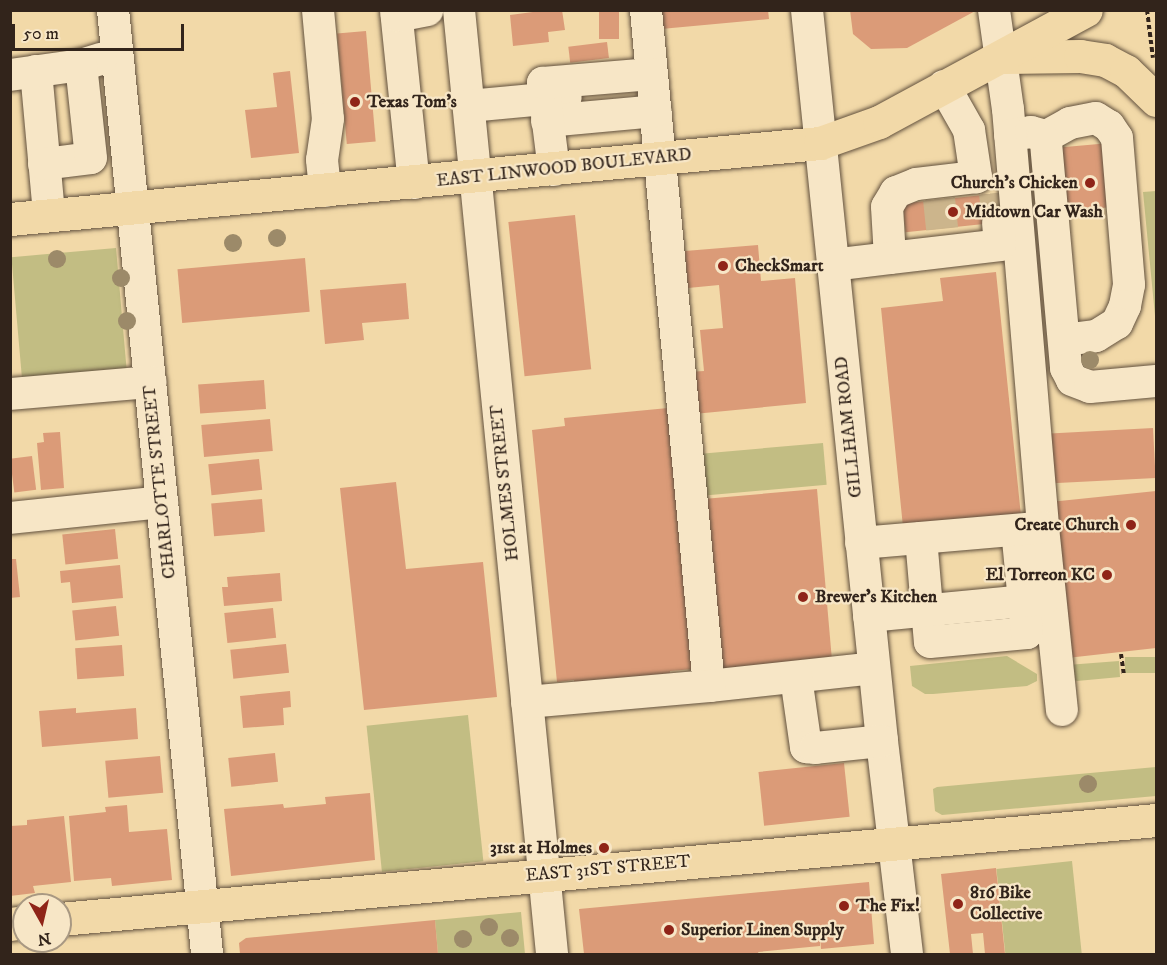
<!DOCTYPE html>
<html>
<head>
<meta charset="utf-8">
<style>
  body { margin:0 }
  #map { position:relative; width:1167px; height:965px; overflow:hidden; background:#f2d9a8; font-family:"IM FELL DW Pica",serif }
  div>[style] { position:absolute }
  .green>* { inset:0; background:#c2bd83; transform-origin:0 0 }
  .building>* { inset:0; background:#db9b78; transform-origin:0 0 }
  .minor-tunnel>* { height:32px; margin-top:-16px; transform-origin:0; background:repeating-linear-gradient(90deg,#ccb58c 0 32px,transparent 0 48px) }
  .path>* { height:4px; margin-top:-2px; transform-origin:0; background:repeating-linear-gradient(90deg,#32241b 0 4.5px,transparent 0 7.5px) }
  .roads { filter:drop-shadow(0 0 2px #62513e) drop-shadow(0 0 2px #62513e) }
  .minor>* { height:32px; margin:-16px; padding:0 16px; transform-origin:16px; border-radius:16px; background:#f7e6c6 }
  .major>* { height:33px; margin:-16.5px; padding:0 16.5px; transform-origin:16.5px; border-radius:16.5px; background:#f2d9a8 }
  .trees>* { width:18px; height:18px; margin:-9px; border-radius:50%; background:#9c8a69 }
  .dots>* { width:16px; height:16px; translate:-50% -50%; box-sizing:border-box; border:3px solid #f7e6c6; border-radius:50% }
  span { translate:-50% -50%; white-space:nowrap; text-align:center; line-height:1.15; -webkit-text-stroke:4.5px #f7e6c6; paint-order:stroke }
  .poi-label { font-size:18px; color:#32241b; font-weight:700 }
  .left { translate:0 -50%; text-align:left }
  .right { translate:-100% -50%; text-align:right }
  .street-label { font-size:18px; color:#32241b }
  .frame { position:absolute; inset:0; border:12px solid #32241b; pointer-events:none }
  .north { position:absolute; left:12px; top:893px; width:60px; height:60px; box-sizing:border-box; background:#f7e6c6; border:2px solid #a89882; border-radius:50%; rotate:172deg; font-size:16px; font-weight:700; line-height:24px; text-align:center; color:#32241b }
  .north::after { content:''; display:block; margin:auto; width:21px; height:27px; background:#8f2418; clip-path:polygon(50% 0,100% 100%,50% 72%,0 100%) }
  .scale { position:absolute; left:12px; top:24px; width:172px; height:27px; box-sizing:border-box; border:3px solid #32241b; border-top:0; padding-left:8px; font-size:18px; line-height:21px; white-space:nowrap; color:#32241b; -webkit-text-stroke:4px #f7e6c6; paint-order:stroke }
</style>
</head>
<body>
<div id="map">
  <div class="green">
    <div style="clip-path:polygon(1156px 191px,1156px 326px,1143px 192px)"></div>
    <div style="left:116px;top:248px;width:131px;height:105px;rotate:85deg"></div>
    <div style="left:823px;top:443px;width:42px;height:128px;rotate:85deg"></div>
    <div style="clip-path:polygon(1007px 656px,1037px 674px,1037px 681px,1027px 686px,933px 694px,925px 694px,912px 686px,910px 666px)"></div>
    <div style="left:1156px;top:657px;width:16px;height:31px;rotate:90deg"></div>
    <div style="clip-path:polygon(1119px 661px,1120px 677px,1077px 681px,1072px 679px,1067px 665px)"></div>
    <div style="left:468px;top:715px;width:147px;height:102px;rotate:84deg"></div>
    <div style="clip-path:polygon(1156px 767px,1156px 796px,942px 815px,935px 811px,933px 789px,937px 787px)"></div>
    <div style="left:1072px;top:861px;width:94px;height:76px;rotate:84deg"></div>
    <div style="clip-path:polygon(521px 912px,525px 954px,438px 954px,435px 920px)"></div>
  </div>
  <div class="building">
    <div style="clip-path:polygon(548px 10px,562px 10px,565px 30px,548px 32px,549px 42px,513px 46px,510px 15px)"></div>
    <div style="left:599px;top:10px;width:20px;height:29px"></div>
    <div style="clip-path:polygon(660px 10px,768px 10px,769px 19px,661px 29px)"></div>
    <div style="clip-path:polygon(850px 10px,977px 10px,907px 48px,871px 49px,853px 34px)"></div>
    <div style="left:366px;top:31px;width:111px;height:29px;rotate:85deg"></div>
    <div style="left:607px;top:42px;width:16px;height:39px;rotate:83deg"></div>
    <div style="clip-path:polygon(290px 71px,299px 153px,251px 158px,245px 110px,277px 107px,273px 73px)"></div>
    <div style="left:1110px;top:143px;width:64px;height:48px;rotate:85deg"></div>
    <div style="left:1002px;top:193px;width:29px;height:100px;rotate:84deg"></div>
    <div style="left:575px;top:215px;width:155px;height:67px;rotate:84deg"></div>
    <div style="clip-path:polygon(758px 245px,761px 281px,795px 278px,806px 403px,694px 414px,689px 372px,704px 371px,700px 330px,723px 328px,719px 285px,688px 288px,685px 251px)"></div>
    <div style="left:305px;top:258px;width:54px;height:128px;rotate:85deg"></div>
    <div style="clip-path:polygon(996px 272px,1021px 516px,903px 527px,881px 308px,943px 301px,940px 278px)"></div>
    <div style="clip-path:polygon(406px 283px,409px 319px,362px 323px,364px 340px,325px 344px,320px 290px)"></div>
    <div style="left:264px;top:380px;width:29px;height:66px;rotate:86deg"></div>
    <div style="clip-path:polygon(668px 408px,694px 669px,670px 671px,670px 680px,575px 690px,574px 680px,557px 682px,532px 430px,565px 426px,564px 418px)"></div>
    <div style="left:270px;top:419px;width:32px;height:69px;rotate:85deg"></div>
    <div style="left:1153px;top:428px;width:50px;height:103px;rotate:87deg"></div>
    <div style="clip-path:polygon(60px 432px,64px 488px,41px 490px,37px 443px,44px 442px,43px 433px)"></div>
    <div style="left:32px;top:456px;width:34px;height:22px;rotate:83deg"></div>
    <div style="left:259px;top:459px;width:31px;height:51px;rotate:84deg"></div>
    <div style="clip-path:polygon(396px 482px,406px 569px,483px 562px,497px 697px,364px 710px,340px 488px)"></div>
    <div style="left:817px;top:489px;width:178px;height:111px;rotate:85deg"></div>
    <div style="clip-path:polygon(1156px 491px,1156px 648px,1067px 658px,1050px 502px)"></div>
    <div style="left:262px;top:499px;width:33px;height:51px;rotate:85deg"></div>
    <div style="left:115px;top:529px;width:30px;height:53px;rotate:84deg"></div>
    <div style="clip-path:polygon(10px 559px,16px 559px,20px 597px,10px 598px)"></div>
    <div style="clip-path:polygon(120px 565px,123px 598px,72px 603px,70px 582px,61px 583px,60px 571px)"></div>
    <div style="clip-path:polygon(280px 573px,282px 601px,224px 606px,222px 587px,228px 587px,227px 577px)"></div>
    <div style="left:116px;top:606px;width:30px;height:44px;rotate:84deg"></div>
    <div style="left:273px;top:608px;width:30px;height:49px;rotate:84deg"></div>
    <div style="left:286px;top:644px;width:29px;height:56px;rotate:84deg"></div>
    <div style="left:122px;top:645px;width:31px;height:47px;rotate:86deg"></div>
    <div style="clip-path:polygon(290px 691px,291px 707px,283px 708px,284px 725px,243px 728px,240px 696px)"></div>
    <div style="clip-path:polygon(76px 708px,76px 713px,136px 708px,138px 739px,42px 747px,39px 711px)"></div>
    <div style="left:275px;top:753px;width:29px;height:47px;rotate:84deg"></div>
    <div style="left:160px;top:756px;width:37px;height:55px;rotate:85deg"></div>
    <div style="left:844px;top:763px;width:54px;height:86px;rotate:84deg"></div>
    <div style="clip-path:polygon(370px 793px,375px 860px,231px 876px,224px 809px,283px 804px,284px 808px,326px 804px,325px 797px)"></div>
    <div style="clip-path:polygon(127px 805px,129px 832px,167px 829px,172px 880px,112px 886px,111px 878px,74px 881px,69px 816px,106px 812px,105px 807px)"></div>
    <div style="clip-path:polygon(64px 816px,71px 882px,33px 886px,35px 893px,10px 896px,10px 826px,27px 825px,27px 820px)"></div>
    <div style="clip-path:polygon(996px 868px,1005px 954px,985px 954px,983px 933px,971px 934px,973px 954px,950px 954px,941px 874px)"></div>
    <div style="clip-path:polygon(869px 882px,874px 944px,821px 949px,820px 935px,820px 946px,758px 952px,759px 954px,584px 954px,579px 909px)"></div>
    <div style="clip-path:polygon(435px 920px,438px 954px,240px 954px,239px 943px,246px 938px)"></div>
  </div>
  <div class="minor-tunnel">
    <div style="left:995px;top:193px;width:30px;rotate:84deg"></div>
    <div style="left:939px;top:199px;width:30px;rotate:84deg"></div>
  </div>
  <div class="path">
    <div style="left:1147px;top:10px;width:48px;rotate:82.9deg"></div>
    <div style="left:1121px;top:654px;width:22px;rotate:82deg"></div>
  </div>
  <div class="roads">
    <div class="minor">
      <div style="left:113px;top:10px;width:949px;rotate:84.31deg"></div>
      <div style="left:318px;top:10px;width:109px;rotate:84.8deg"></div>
      <div style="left:328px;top:119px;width:41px;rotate:98.3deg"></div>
      <div style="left:322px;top:160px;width:31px;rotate:84deg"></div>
      <div style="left:396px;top:10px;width:174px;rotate:84.1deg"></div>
      <div style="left:459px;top:10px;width:949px;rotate:84.37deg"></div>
      <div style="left:646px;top:10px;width:679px;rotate:84.68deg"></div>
      <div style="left:709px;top:686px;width:166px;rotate:-6.2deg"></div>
      <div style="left:807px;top:10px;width:735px;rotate:84.14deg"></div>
      <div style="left:882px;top:741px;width:214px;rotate:83.3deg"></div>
      <div style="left:994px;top:10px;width:100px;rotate:82deg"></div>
      <div style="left:1008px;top:109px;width:419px;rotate:85.2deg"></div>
      <div style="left:1043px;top:527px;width:184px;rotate:84.1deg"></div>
      <div style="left:397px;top:16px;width:31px;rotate:-11deg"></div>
      <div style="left:36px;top:71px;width:145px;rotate:84.8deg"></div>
      <div style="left:10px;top:75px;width:72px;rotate:-8deg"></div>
      <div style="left:81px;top:65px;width:21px;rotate:-17deg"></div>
      <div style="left:944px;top:86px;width:51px;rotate:60.4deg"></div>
      <div style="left:969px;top:130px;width:48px;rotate:81.5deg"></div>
      <div style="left:976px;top:177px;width:60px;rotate:173.3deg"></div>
      <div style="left:916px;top:184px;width:22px;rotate:158deg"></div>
      <div style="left:896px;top:192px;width:17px;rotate:121deg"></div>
      <div style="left:887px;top:207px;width:51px;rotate:86.6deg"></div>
      <div style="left:890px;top:258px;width:111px;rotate:-6.7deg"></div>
      <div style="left:1000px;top:245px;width:22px;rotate:-95deg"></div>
      <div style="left:469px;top:106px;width:97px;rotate:-5.3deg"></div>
      <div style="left:547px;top:121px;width:109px;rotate:-5.2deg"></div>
      <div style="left:1010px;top:135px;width:21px;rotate:-8deg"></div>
      <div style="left:1031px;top:132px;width:11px;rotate:15deg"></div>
      <div style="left:1042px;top:135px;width:9px;rotate:63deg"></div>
      <div style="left:1046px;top:143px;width:226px;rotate:84.9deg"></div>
      <div style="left:1066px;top:368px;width:13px;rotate:63deg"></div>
      <div style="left:1072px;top:380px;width:19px;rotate:21deg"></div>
      <div style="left:1090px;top:387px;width:66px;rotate:-5.2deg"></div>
      <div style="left:1043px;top:138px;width:31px;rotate:-29deg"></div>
      <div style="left:1070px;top:123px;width:26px;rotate:-11deg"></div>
      <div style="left:1096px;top:118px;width:15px;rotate:32deg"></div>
      <div style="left:1109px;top:126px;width:14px;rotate:56deg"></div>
      <div style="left:1117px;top:138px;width:147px;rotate:85.3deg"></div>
      <div style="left:1129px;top:285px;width:21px;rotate:101deg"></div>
      <div style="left:1125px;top:306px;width:19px;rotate:115deg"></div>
      <div style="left:1117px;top:323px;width:25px;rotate:148deg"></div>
      <div style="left:1096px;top:336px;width:32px;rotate:173deg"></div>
      <div style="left:44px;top:164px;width:47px;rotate:-7.3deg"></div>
      <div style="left:91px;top:158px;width:94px;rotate:-96.1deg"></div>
      <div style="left:554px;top:170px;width:88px;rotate:-97.2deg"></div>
      <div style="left:543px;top:83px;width:109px;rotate:-4.7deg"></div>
      <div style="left:832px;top:265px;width:58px;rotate:-6.9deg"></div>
      <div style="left:10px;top:394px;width:141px;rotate:-4.9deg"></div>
      <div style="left:10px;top:518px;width:153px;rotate:-6deg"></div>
      <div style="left:921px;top:538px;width:104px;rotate:85.1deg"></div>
      <div style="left:930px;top:642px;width:97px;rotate:-5.3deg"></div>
      <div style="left:1027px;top:633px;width:103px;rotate:-95.5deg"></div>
      <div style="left:861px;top:543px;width:177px;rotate:-4.9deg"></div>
      <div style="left:869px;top:616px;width:176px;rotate:-5.5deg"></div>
      <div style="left:796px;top:677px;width:71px;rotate:81.9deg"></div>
      <div style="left:806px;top:747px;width:9px;rotate:6deg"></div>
      <div style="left:815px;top:748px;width:67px;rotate:-6deg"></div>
      <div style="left:527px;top:702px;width:183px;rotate:-5deg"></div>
    </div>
    <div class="major">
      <div style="left:1005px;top:57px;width:75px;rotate:-0.8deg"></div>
      <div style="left:1080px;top:56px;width:25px;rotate:9deg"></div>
      <div style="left:1105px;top:60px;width:24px;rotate:28deg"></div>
      <div style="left:1126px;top:71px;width:42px;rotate:44deg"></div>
      <div style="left:10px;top:219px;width:814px;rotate:-5.36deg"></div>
      <div style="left:820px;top:143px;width:63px;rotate:-19.6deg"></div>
      <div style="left:879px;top:122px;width:235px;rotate:-28.4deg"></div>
      <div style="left:60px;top:919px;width:1100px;rotate:-5.16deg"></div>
      <div style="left:10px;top:924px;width:14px;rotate:-8deg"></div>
    </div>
  </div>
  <div class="trees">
    <div style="left:277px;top:238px"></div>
    <div style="left:233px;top:243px"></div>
    <div style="left:57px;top:259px"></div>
    <div style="left:121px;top:278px"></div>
    <div style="left:127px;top:321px"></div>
    <div style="left:1090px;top:360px"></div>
    <div style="left:1088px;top:784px"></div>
    <div style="left:489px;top:927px"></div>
    <div style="left:510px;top:938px"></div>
    <div style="left:463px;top:939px"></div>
  </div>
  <div class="dots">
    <div style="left:355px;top:102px;background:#8f2418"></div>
    <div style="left:1090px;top:183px;background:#8f2418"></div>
    <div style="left:953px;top:212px;background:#8f2418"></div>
    <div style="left:723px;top:266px;background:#8f2418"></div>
    <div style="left:1131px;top:525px;background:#8f2418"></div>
    <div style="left:1107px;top:575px;background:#8f2418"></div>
    <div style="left:803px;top:597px;background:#8f2418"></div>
    <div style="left:604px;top:848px;background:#8f2418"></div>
    <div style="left:958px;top:904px;background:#8f2418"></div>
    <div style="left:844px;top:906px;background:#8f2418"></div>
    <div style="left:669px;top:930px;background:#8f2418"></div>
  </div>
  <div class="poi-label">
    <span class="left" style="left:367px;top:102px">Texas Tom's</span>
    <span class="right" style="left:1078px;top:183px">Church's Chicken</span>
    <span class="left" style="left:965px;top:212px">Midtown Car Wash</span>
    <span class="left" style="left:735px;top:266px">CheckSmart</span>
    <span class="right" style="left:1119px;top:525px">Create Church</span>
    <span class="right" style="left:1095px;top:575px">El Torreon KC</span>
    <span class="left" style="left:815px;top:597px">Brewer's Kitchen</span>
    <span class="right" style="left:592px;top:848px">31st at Holmes</span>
    <span class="left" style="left:970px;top:904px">816 Bike<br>Collective</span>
    <span class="left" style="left:856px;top:906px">The Fix!</span>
    <span class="left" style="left:681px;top:930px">Superior Linen Supply</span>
  </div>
  <div class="street-label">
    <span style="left:564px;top:168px;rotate:-6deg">EAST LINWOOD BOULEVARD</span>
    <span style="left:849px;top:427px;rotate:-96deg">GILLHAM ROAD</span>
    <span style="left:160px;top:482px;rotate:-96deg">CHARLOTTE STREET</span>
    <span style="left:505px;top:483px;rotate:-96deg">HOLMES STREET</span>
    <span style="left:608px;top:869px;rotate:-5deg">EAST 31ST STREET</span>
  </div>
  <div class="frame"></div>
  <div class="north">N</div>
  <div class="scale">50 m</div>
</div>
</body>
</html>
